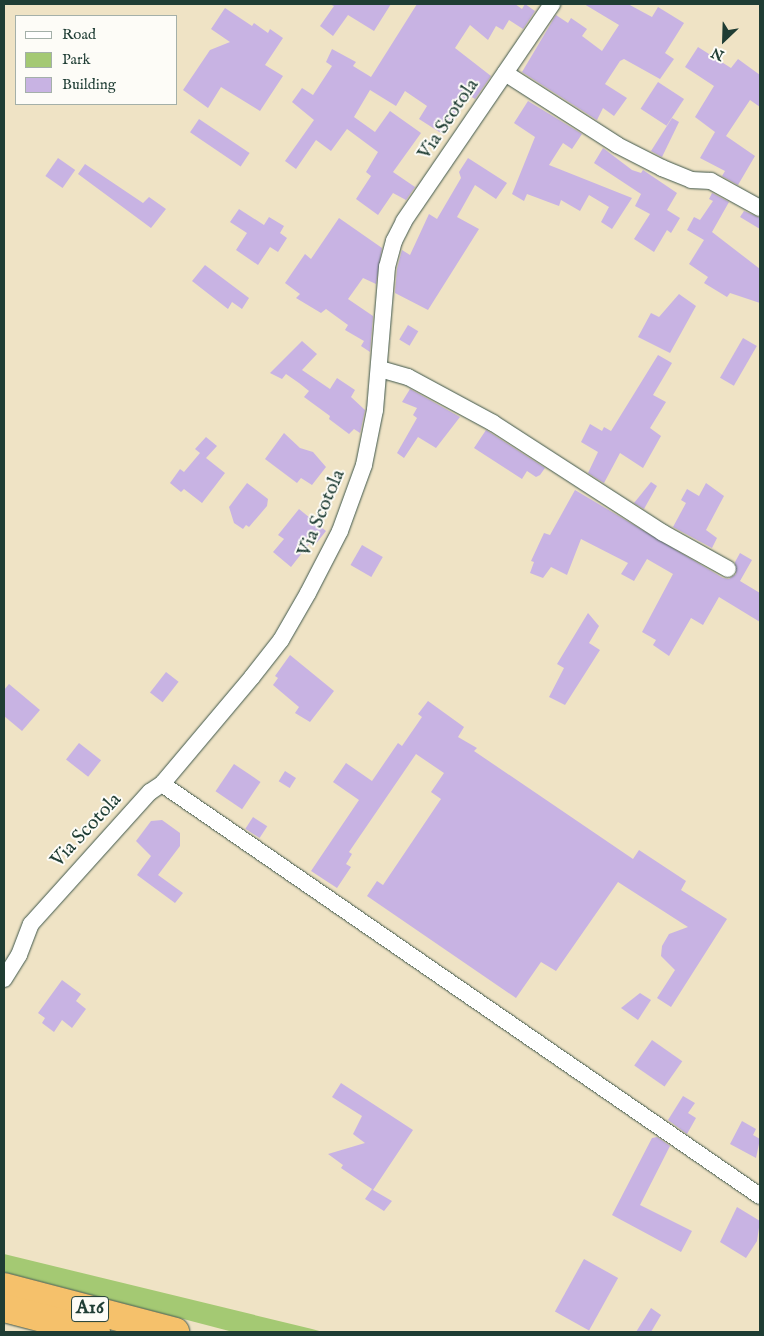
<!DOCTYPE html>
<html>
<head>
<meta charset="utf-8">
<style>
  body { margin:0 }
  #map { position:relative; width:764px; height:1336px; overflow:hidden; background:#efe3c5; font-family:"IM FELL English",serif }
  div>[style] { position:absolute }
  .green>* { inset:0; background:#a4c973 }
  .building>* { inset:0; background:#c8b3e3; transform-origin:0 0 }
  .roads { filter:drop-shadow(0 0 1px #3e564a) drop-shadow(0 0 1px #3e564a) }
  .street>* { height:16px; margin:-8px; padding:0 8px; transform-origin:8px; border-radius:8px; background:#fff }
  .highway>* { height:28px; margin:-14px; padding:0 14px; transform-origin:14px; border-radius:14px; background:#f5c16b }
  span { translate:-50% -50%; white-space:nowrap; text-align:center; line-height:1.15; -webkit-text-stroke:4px #fdfcf7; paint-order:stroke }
  .shield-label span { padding:1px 4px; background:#fdfcf7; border:1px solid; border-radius:4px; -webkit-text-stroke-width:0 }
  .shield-label { font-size:19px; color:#1f3d34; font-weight:700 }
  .street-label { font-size:20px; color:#1f3d34 }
  .frame { position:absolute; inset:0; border:5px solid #1f3d34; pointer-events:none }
  .legend { position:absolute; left:15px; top:15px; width:162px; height:90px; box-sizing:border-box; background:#fdfcf7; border:1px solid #a4b0a9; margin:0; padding:6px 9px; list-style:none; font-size:15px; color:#1f3d34 }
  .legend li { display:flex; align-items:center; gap:10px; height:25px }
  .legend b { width:25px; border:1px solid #a4b0a9 }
  .north { position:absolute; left:699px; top:15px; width:50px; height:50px; -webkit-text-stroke:4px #fdfcf7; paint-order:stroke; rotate:204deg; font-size:14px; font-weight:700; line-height:20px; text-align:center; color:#1f3d34 }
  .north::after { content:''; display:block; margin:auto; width:18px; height:22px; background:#1f3d34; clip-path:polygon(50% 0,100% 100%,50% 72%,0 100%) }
</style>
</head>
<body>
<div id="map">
  <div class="green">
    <div style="clip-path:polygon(4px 1254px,312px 1329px,323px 1332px,233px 1332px,4px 1272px)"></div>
  </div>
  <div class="building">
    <div style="clip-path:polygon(329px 4px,391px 4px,374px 31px,348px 15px,333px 36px,320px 26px,334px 6px)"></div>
    <div style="clip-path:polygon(417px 4px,515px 4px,522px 9px,525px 4px,535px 11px,523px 29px,509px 20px,503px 30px,496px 26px,488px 40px,470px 25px,455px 48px,491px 76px,475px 99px,470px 96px,444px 135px,419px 119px,427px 106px,405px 91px,396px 106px,370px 90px,354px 117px,375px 132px,390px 111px,421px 133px,393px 172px,415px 187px,406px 200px,393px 193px,378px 215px,356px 199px,371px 176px,366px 172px,378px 152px,347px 129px,331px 151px,316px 140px,296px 169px,285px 161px,314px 120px,292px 102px,302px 88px,313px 95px,332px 66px,326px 62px,332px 49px,356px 62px,353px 66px,371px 77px)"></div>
    <div style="clip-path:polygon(584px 4px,628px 4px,652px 17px,658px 7px,684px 23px,665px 53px,674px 59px,660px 79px,624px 59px,620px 61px,605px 84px,627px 98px,614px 116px,603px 108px,597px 120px,522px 72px,556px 15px,568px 23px,571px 18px,587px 29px,582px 36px,602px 51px,619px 25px)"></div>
    <div style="clip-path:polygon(225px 8px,252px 26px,254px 23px,268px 33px,270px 29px,283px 38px,265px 65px,283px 76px,260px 111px,221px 87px,208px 108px,183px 90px,210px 50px,230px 42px,211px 29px)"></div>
    <div style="clip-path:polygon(698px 47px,731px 68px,738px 59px,760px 75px,760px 107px,750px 100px,726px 136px,755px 156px,738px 185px,722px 176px,725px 171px,700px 158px,715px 132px,695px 117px,714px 86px,685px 67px)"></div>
    <div style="left:658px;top:82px;width:31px;height:32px;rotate:33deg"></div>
    <div style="clip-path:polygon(528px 101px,582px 134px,572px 149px,563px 143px,549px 165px,632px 198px,612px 229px,601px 222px,609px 207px,589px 195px,580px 211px,561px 200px,559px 206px,527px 194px,524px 201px,512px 194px,535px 137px,514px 123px)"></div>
    <div style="clip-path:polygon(672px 118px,679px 122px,662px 157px,651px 151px)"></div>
    <div style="left:199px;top:119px;width:61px;height:16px;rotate:34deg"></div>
    <div style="clip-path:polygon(603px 148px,632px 170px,641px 173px,643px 170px,677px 193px,667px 210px,680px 218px,671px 233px,667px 230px,654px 252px,634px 239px,650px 214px,635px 206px,641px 194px,594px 163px)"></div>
    <div style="left:58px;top:158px;width:21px;height:22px;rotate:35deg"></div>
    <div style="clip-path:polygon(468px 158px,507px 183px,496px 199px,475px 185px,457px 217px,479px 229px,428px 310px,395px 293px,397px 269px,402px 250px,410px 255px,429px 214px,437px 219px,461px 178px,459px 172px)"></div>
    <div style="clip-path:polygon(85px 164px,143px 203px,149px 197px,166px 209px,151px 228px,78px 174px)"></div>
    <div style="clip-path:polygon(712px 193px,729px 202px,712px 232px,760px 269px,760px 303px,730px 293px,727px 297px,704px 283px,708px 277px,689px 264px,704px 240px,687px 230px,694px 217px,700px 220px,713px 201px,709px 199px)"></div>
    <div style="clip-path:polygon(239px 209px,264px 225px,269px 217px,284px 226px,280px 233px,287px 238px,278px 252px,270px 247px,258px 265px,236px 250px,247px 233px,230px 222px)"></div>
    <div style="clip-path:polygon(744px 211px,760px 218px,760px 229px,740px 217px)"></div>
    <div style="clip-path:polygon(339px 218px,382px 248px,376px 284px,363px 278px,348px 299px,373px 316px,370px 352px,361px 346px,364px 341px,345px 330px,348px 325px,326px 309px,321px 313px,296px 298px,300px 294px,285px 283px,305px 254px,311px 259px)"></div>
    <div style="clip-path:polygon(205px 265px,249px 298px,242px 309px,232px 302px,228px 309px,192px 281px)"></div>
    <div style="clip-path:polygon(679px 294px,696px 306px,670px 353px,638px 337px,651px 313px,659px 317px)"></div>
    <div style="left:408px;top:325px;width:12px;height:17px;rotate:31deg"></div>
    <div style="left:743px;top:338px;width:16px;height:46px;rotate:30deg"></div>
    <div style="clip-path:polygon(302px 341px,317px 354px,302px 370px,330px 389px,337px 378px,355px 390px,351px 397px,365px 410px,360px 433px,354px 429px,349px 434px,329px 419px,330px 416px,304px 397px,309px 391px,299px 383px,286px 374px,282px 379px,270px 373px)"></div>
    <div style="clip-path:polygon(658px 355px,672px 363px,653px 395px,666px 402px,650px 428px,661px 436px,643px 468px,620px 453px,604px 483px,588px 473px,598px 452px,581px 442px,590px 424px,602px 431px,604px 427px,611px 431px)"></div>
    <div style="clip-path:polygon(410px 389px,460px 417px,436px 448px,418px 437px,404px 458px,397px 453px,417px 418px,413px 415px,417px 408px,402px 402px)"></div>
    <div style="clip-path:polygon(486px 430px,545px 468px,540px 475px,536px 477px,527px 471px,522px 479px,474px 448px)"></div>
    <div style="clip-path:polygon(284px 433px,300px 448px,313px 452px,326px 467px,312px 485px,301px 478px,297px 483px,265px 459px)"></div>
    <div style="clip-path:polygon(206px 437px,217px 446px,206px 458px,225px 473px,202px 503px,184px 489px,181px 492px,170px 483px,180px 469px,184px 472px,200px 453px,195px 449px)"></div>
    <div style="clip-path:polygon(651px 482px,657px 486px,644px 509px,634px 503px)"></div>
    <div style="clip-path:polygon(247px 483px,268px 499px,267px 506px,249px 527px,246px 525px,243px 529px,234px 523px,229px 507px)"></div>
    <div style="clip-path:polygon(706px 483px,724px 496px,706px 530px,717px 538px,712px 548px,673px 527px,686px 503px,681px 500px,687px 489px,699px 496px)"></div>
    <div style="clip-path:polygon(575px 490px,723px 578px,729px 579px,736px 574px,735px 562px,740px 553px,752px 560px,740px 581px,760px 593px,760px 622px,719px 597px,703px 625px,691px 618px,669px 656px,653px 645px,656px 640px,642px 632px,673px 574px,647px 559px,634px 581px,621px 574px,628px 563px,581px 539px,567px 575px,551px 567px,543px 578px,530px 573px,534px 562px,531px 561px,544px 533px,550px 535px)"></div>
    <div style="clip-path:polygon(299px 509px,326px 531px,314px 546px,309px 544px,291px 567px,273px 552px,284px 539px,278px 535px)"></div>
    <div style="left:362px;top:545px;width:24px;height:23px;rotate:30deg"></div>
    <div style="clip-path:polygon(588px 613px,599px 626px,589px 643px,600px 650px,565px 705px,549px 697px,564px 668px,557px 664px)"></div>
    <div style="clip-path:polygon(290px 655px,334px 691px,310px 722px,295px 713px,299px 707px,273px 685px,278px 678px,275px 676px)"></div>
    <div style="left:166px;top:672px;width:16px;height:26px;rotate:38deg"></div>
    <div style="clip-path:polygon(9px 684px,40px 710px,22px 731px,4px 716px,4px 690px)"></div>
    <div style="clip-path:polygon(428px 701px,464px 727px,458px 737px,477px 748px,474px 751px,633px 859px,639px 850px,686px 881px,681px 890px,727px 919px,671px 1007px,657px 998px,675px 970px,661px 956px,662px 946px,669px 934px,688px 927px,618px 882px,556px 971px,541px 962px,516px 998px,367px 896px,377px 881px,383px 885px,441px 799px,431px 792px,444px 773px,416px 754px,349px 852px,352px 854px,346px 864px,351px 867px,337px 888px,311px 871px,359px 800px,333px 782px,346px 763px,372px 781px,398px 743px,402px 746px,422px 717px,418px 714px)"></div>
    <div style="left:79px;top:743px;width:28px;height:21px;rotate:38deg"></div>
    <div style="left:234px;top:764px;width:32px;height:33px;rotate:34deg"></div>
    <div style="left:285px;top:771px;width:13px;height:12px;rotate:32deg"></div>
    <div style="left:253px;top:817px;width:17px;height:14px;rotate:33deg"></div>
    <div style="clip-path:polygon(162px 820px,180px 833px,180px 846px,158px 875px,183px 893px,175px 903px,137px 875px,151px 856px,136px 841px,151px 821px)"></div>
    <div style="clip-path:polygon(62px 980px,81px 994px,76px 1001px,86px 1009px,72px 1028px,62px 1020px,54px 1032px,42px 1023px,45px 1018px,38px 1013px)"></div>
    <div style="clip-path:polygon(640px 993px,651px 1000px,638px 1020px,621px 1008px)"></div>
    <div style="left:652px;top:1040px;width:37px;height:31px;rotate:35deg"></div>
    <div style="clip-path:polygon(341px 1083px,413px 1130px,373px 1190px,392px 1201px,384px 1211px,365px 1199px,372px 1189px,341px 1168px,343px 1165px,328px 1154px,365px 1143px,353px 1134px,362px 1116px,332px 1097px)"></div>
    <div style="clip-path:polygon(683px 1096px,695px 1103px,688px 1113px,696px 1118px,687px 1134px,668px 1120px)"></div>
    <div style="clip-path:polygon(742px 1121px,756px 1129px,753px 1135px,760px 1139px,756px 1158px,730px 1144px)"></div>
    <div style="clip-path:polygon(657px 1137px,670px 1146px,640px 1205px,692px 1231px,681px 1252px,612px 1215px,652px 1138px)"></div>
    <div style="clip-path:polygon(737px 1207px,760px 1221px,757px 1241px,746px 1258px,720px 1242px)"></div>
    <div style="left:584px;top:1259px;width:39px;height:60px;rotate:29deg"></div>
    <div style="clip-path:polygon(651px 1308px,661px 1315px,651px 1332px,636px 1332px)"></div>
  </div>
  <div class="roads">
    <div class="street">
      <div style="left:505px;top:73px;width:133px;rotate:32.7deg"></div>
      <div style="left:617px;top:145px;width:51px;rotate:27.1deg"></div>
      <div style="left:662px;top:168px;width:31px;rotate:22deg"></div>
      <div style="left:691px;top:180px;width:20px;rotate:3deg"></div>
      <div style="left:711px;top:181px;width:56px;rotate:28.9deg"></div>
      <div style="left:380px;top:369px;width:29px;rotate:16deg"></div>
      <div style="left:408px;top:377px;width:97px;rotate:28.4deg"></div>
      <div style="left:493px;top:423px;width:202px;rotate:32.9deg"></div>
      <div style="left:663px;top:533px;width:74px;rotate:29deg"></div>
      <div style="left:162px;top:784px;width:726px;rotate:34.57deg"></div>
      <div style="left:4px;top:979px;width:28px;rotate:-58deg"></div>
      <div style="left:19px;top:955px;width:33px;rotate:-69deg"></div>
      <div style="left:31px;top:924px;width:178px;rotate:-48deg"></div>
      <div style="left:150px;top:792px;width:14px;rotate:-34deg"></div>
      <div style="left:162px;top:784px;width:140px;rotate:-49.9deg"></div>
      <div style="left:252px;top:677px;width:47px;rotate:-51.9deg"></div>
      <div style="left:281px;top:640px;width:54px;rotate:-60.1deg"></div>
      <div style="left:308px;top:593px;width:70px;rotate:-62.7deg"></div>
      <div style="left:340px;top:531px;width:70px;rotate:-70deg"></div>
      <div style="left:364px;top:465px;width:56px;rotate:-78.7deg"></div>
      <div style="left:375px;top:410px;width:144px;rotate:-85.2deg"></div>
      <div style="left:387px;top:267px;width:27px;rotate:-75deg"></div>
      <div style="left:394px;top:241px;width:22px;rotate:-63deg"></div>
      <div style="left:404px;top:221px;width:263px;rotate:-55.7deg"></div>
    </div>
    <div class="highway">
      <div style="left:4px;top:1287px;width:177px;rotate:14.7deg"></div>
      <div style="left:4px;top:1308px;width:95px;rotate:14.6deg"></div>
    </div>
  </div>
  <div class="shield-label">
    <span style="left:90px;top:1309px">A16</span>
  </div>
  <div class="street-label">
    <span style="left:448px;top:119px;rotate:-56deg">Via Scotola</span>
    <span style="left:321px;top:513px;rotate:-67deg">Via Scotola</span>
    <span style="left:86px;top:830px;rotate:-47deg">Via Scotola</span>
  </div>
  <div class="frame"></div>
  <ul class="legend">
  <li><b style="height:6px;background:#fff"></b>Road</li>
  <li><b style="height:14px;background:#a4c973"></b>Park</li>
  <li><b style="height:14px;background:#c8b3e3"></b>Building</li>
  </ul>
  <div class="north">N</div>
</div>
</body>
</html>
